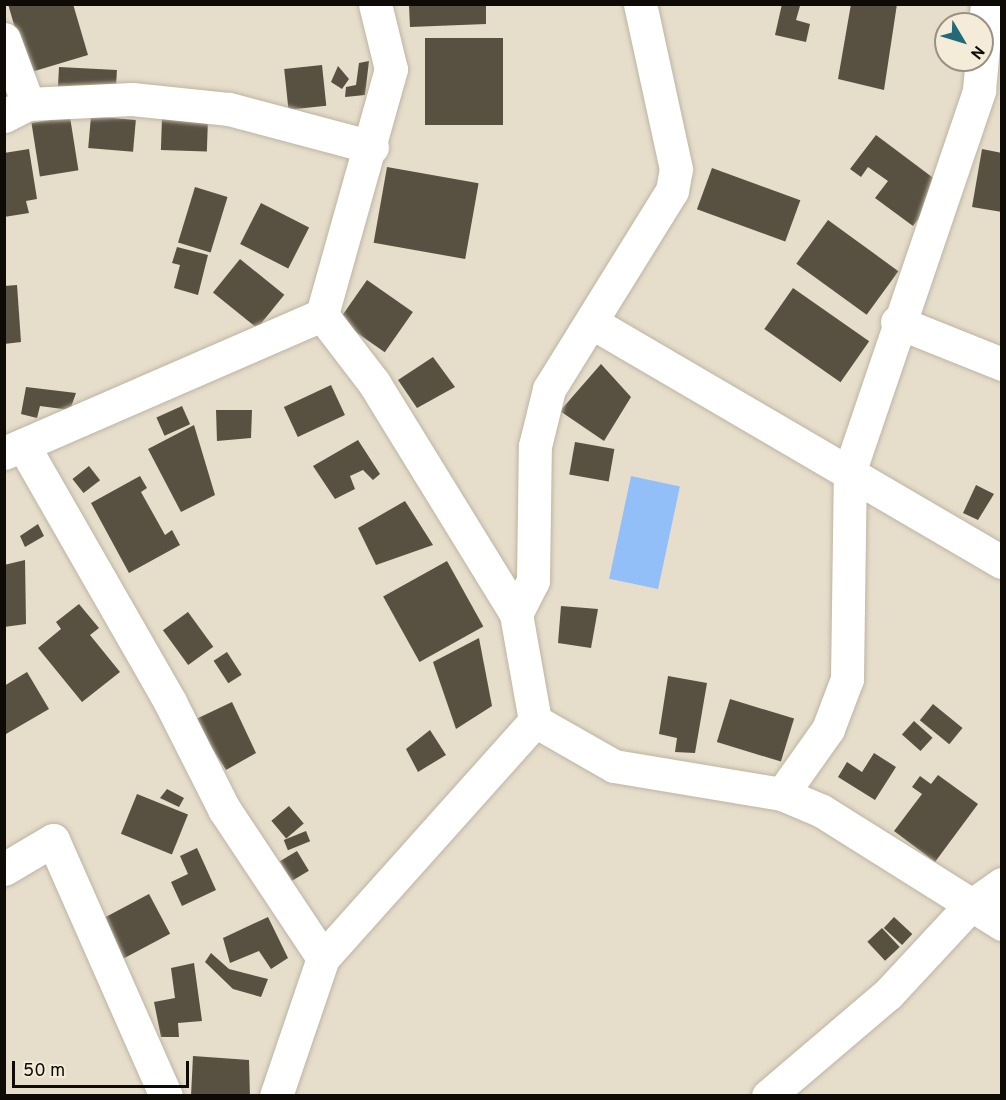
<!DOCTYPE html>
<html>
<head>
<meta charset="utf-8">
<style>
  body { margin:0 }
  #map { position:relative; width:1006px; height:1100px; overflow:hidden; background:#e6ddcb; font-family:Overpass,sans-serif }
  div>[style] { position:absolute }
  .water>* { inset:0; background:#92bff7; transform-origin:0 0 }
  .building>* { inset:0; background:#585141; transform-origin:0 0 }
  .roads { filter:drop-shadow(0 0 2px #bdb4a2) drop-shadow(0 0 2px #bdb4a2) }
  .minor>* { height:33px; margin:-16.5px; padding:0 16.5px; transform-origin:16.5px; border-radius:16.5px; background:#fff }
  span { translate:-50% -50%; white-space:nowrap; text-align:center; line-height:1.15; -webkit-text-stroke:6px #f4ebd8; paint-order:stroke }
  .frame { position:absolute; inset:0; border:6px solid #0e0b06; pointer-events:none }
  .north { position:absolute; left:934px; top:12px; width:60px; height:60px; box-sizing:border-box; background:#f4ebd8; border:2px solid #989184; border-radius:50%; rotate:128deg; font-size:16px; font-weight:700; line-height:24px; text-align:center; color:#0e0b06 }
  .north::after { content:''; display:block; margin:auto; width:21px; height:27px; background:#236a78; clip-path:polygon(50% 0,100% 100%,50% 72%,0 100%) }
  .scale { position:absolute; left:12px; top:1061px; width:177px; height:27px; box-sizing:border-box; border:3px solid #0e0b06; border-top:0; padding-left:8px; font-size:18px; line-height:21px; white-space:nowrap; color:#0e0b06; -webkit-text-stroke:4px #f4ebd8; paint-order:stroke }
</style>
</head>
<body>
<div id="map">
  <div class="water">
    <div style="left:631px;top:476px;width:50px;height:105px;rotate:12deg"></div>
  </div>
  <div class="building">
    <div style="clip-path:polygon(8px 4px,73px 4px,88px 55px,28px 73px)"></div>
    <div style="clip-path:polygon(782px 4px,800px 6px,796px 20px,810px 24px,806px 42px,775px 35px)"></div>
    <div style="clip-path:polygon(851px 4px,897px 4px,884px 90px,838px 79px)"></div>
    <div style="clip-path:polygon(409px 5px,486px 5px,486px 24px,410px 27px)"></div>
    <div style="left:503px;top:38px;width:87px;height:78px;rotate:90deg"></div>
    <div style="clip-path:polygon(369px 61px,365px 95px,345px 97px,346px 87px,356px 85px,359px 63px)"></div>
    <div style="left:322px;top:65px;width:41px;height:38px;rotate:84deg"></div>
    <div style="clip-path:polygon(338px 66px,349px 79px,342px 89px,331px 82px)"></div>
    <div style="left:59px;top:67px;width:58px;height:24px;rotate:3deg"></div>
    <div style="left:91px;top:116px;width:45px;height:32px;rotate:5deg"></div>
    <div style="left:70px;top:117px;width:54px;height:39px;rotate:81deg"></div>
    <div style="left:162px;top:118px;width:46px;height:32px;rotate:2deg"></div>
    <div style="clip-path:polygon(876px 135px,944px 186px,913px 226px,875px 198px,888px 181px,868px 167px,861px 177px,850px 169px)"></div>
    <div style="clip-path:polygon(29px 149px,37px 199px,26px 201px,29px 213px,4px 217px,4px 153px)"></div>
    <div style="clip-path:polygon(982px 149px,1002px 153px,1002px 212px,972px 207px)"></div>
    <div style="left:387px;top:167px;width:93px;height:77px;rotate:10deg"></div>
    <div style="left:712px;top:168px;width:94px;height:44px;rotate:20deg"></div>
    <div style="left:195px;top:187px;width:34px;height:58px;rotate:17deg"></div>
    <div style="left:261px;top:203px;width:54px;height:46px;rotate:27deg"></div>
    <div style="left:828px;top:220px;width:87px;height:54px;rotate:36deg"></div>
    <div style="clip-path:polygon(177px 247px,208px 255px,198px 295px,174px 288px,180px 265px,172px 263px)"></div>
    <div style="left:240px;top:259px;width:57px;height:43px;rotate:39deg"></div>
    <div style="left:367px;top:280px;width:56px;height:49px;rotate:35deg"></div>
    <div style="clip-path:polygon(17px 285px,21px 342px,4px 344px,4px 286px)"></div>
    <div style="left:793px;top:288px;width:93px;height:50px;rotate:35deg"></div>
    <div style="clip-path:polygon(433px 357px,455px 387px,417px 408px,398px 380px)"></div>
    <div style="clip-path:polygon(601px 364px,631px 397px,604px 441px,560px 411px)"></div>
    <div style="left:331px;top:385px;width:33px;height:52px;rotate:65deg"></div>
    <div style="clip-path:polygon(26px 387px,76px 393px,70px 410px,40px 406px,37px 418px,21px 414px)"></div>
    <div style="left:182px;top:406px;width:20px;height:28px;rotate:66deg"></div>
    <div style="clip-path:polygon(216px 410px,252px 410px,251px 438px,217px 441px)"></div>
    <div style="clip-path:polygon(194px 425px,215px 495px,181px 512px,148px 449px)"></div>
    <div style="clip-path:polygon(358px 440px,380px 474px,373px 480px,363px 470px,350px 476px,355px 489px,335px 499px,313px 466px)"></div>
    <div style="left:575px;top:442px;width:40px;height:33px;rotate:10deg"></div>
    <div style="left:89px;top:466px;width:18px;height:21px;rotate:52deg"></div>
    <div style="clip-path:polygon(140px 476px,147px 488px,141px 492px,165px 535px,172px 530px,180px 545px,129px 573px,91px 503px)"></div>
    <div style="clip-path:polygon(976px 485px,994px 494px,978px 520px,963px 513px)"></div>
    <div style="clip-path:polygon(405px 501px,433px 545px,376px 565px,358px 528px)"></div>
    <div style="clip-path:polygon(38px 524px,44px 536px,25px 547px,20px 536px)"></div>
    <div style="clip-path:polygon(25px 560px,26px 624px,4px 627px,4px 565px)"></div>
    <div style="left:447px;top:561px;width:75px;height:73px;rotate:61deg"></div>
    <div style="clip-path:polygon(79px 604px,99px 628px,90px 635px,120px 672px,82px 702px,38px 648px,61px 629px,56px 622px)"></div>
    <div style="clip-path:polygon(561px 606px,598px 609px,591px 648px,558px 643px)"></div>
    <div style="left:188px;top:612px;width:43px;height:31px;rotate:54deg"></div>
    <div style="clip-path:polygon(479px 638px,492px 706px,456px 729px,433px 662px)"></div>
    <div style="left:227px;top:652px;width:27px;height:16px;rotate:57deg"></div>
    <div style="clip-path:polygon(27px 672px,49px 709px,6px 734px,4px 686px)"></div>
    <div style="clip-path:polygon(668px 676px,707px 683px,695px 753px,675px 752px,677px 738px,659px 734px)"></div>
    <div style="left:730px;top:699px;width:67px;height:45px;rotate:17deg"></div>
    <div style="clip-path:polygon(232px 702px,256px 753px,226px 770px,194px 720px)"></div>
    <div style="left:933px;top:704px;width:38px;height:21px;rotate:39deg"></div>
    <div style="left:914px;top:721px;width:25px;height:18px;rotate:42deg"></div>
    <div style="clip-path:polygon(430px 730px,446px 755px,418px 772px,406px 749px)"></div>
    <div style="clip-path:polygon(874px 753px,896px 767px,875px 800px,838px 777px,847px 762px,862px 772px)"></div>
    <div style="clip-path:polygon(938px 775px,978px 804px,935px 862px,894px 831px,922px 794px,912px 787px,920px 776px,931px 784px)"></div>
    <div style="clip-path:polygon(167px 789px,184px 798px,179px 807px,160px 798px)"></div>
    <div style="left:137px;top:794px;width:55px;height:43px;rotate:22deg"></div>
    <div style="left:289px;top:806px;width:23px;height:23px;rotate:50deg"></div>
    <div style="left:306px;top:831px;width:11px;height:24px;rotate:68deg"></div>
    <div style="clip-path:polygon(197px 848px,216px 890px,182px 906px,171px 882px,188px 874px,180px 856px)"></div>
    <div style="left:297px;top:851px;width:23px;height:20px;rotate:59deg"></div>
    <div style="left:149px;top:894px;width:45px;height:65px;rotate:62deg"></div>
    <div style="clip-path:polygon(268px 917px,288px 958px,271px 969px,259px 951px,230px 963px,223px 938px)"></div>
    <div style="left:894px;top:917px;width:25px;height:15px;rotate:43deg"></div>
    <div style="left:882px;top:928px;width:26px;height:20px;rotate:47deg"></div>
    <div style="clip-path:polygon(211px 953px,229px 969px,268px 979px,261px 997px,233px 989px,205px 962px)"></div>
    <div style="clip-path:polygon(194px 963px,202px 1021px,178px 1023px,179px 1037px,161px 1037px,154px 1002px,175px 998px,171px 968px)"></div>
    <div style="clip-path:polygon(193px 1056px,249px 1060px,250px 1096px,191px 1096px)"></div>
  </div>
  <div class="roads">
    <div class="minor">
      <div style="left:375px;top:4px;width:67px;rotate:76.2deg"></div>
      <div style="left:391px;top:69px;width:255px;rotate:105.7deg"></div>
      <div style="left:322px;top:315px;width:86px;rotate:52.6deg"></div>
      <div style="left:374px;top:383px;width:271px;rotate:58.4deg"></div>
      <div style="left:516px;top:614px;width:109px;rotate:79.9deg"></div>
      <div style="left:535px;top:721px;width:91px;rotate:29.7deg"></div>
      <div style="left:614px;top:766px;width:170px;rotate:9.5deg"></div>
      <div style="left:782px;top:794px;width:43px;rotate:23deg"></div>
      <div style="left:822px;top:811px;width:213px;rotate:32.1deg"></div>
      <div style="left:4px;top:39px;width:69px;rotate:69.7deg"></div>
      <div style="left:4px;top:116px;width:27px;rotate:-27deg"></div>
      <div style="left:28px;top:104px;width:104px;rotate:-2.8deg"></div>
      <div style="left:132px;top:99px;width:98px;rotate:5.9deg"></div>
      <div style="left:229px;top:109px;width:148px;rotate:14.9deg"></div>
      <div style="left:591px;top:322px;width:476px;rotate:30.3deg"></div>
      <div style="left:897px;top:322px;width:113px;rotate:21.8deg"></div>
      <div style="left:23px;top:445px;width:296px;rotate:60.2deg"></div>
      <div style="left:170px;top:702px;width:120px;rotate:63.2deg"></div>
      <div style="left:224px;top:809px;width:179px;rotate:56.4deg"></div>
      <div style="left:4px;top:453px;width:347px;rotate:-23.5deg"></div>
      <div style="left:516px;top:614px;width:37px;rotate:-63deg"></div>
      <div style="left:533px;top:581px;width:135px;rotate:-89.2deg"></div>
      <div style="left:535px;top:446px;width:59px;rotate:-76.2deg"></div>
      <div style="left:549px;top:389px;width:233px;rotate:-58.2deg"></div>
      <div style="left:672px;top:191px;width:22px;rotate:-80deg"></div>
      <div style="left:676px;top:169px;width:169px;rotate:-102.3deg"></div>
      <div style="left:782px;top:794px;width:80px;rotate:-54.7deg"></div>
      <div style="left:828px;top:729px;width:53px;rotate:-69.2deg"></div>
      <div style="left:847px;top:679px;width:209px;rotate:-89.2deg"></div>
      <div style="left:850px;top:470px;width:401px;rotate:-71.2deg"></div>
      <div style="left:979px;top:90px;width:86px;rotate:-84.7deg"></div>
      <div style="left:4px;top:869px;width:57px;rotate:-30.6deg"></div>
      <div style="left:53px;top:840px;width:280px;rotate:66.2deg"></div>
      <div style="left:276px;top:1096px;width:146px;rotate:-71.2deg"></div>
      <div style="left:323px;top:958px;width:318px;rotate:-48.2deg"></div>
      <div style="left:768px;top:1096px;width:157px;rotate:-40.4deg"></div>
      <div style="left:888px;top:994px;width:117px;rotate:-47.1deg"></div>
      <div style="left:968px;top:908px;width:42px;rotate:-35.2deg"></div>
    </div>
  </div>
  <div class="frame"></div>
  <div class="north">N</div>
  <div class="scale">50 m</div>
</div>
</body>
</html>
